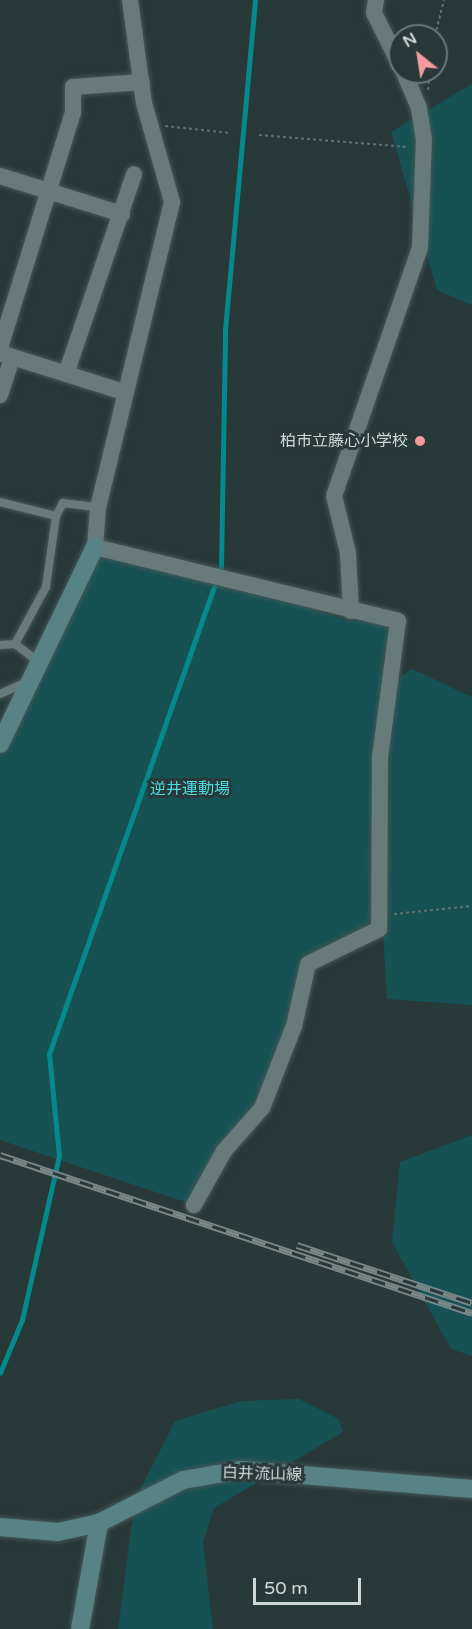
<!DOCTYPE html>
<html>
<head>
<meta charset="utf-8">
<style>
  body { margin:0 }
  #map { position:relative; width:472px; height:1629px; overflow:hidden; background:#273939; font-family:"Varela Round","Noto Sans JP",sans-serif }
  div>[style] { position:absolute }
  .green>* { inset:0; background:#165254 }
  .stream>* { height:4.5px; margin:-2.25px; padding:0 2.25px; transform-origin:2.25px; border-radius:2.25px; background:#05898d }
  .path>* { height:2px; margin-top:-1px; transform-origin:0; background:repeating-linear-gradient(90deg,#606f6f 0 3px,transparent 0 6px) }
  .roads { filter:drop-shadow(0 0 2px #485757) drop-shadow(0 0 2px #485757) }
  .lane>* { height:8px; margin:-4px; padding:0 4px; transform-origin:4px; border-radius:4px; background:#677b7b }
  .street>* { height:16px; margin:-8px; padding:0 8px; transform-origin:8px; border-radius:8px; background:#677b7b }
  .secondary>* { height:18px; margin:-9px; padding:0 9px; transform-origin:9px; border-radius:9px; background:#588384 }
  .rail>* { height:7px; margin-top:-3.5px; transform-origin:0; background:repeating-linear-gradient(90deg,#273939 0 14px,#798787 0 28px); box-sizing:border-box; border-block:2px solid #798787 }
  .dots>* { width:16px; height:16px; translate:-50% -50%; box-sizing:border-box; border:3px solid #273939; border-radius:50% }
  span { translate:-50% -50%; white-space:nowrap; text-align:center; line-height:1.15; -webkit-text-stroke:6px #273939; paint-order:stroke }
  .poi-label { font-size:16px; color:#cdd7d8 }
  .right { translate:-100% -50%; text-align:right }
  .park-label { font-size:16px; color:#4bdbe0 }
  .street-label { font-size:16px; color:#cdd7d8 }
  .north { position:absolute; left:388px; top:24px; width:60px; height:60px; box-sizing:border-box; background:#273939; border:2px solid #697879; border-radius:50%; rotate:330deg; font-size:16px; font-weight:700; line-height:24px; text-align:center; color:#cdd7d8 }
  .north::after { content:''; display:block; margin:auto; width:21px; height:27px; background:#f59b9d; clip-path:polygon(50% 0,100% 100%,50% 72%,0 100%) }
  .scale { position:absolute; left:253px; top:1578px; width:108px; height:27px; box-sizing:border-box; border:3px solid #cdd7d8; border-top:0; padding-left:8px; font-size:18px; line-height:21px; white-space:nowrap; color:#cdd7d8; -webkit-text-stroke:4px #273939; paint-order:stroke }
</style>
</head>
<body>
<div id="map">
  <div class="green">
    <div style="clip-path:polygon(472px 84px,472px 305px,437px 290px,391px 132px)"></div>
    <div style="clip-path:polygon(95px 547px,202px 573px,342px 619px,390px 625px,386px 687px,412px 669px,472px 697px,472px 1005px,387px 999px,382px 916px,359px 930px,302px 975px,262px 1108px,194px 1205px,0 1140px,0 744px)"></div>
    <div style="clip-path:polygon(472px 1135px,472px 1356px,451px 1349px,392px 1242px,400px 1162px)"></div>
    <div style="clip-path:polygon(299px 1399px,339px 1419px,343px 1432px,214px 1508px,203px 1542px,213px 1629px,118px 1629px,135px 1500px,175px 1421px,242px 1401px)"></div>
  </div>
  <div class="stream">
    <div style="left:0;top:1373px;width:57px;rotate:-67.5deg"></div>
    <div style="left:22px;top:1320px;width:168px;rotate:-77.3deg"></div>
    <div style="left:59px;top:1156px;width:102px;rotate:-95.6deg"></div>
    <div style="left:49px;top:1054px;width:516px;rotate:-70.55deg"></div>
    <div style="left:221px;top:567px;width:237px;rotate:-89deg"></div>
    <div style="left:225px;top:330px;width:331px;rotate:-84.8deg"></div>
  </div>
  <div class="path">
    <div style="left:435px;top:36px;width:37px;rotate:-76deg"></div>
    <div style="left:428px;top:90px;width:18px;rotate:-84deg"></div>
    <div style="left:165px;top:126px;width:66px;rotate:6.1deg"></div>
    <div style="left:259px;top:135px;width:149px;rotate:4.6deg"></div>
    <div style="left:394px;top:914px;width:78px;rotate:-5.9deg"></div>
  </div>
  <div class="roads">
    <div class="lane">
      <div style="left:0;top:502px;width:58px;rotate:14deg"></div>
      <div style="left:15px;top:644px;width:65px;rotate:-61.5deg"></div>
      <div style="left:46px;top:587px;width:72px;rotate:-82deg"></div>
      <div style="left:56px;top:516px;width:15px;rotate:-62deg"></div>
      <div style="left:63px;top:503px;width:35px;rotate:7deg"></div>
      <div style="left:0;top:645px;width:15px;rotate:-4deg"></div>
      <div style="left:15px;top:644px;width:30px;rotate:37deg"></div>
      <div style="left:0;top:694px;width:32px;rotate:-24deg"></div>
    </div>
    <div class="street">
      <div style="left:130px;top:0;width:104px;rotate:82.3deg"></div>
      <div style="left:144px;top:103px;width:103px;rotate:74.2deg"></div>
      <div style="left:172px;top:202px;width:314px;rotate:103.6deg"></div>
      <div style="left:98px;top:507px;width:40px;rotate:94.3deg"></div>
      <div style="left:95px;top:547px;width:312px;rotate:13.7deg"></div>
      <div style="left:398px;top:621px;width:137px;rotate:97.5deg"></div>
      <div style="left:380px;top:757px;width:172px;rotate:90.3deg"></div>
      <div style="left:379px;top:929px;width:79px;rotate:153.8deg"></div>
      <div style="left:308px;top:964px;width:64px;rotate:102.7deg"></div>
      <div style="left:294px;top:1026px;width:88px;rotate:111.3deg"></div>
      <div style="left:262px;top:1108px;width:57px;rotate:131.5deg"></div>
      <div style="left:224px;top:1151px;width:62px;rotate:119.1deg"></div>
      <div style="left:376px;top:0;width:13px;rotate:99deg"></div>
      <div style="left:374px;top:13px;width:58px;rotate:63.4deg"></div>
      <div style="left:0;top:176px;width:128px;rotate:17.3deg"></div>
      <div style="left:0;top:348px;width:247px;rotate:-72.8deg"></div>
      <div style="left:73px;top:112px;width:25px;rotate:-90deg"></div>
      <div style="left:73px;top:87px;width:69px;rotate:-4.1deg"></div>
      <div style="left:0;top:353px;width:130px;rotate:17.5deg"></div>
      <div style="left:66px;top:374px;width:211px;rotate:-71.2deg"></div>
      <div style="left:0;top:395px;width:40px;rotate:-72deg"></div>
      <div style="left:351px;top:611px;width:58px;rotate:-93deg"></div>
      <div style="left:348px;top:553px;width:59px;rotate:-103.8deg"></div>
      <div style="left:334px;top:496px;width:263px;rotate:-70.9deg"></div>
      <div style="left:420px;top:247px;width:107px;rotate:-87.9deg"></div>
      <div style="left:424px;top:140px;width:32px;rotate:-99deg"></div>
      <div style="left:419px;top:108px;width:39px;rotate:-113deg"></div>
    </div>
    <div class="secondary">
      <div style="left:0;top:744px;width:219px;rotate:-64.3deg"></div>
      <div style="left:0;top:1527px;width:58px;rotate:4.9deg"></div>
      <div style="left:58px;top:1532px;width:42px;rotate:-12.4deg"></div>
      <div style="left:99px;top:1523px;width:94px;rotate:-27.1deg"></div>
      <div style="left:183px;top:1480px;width:59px;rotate:-9.8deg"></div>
      <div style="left:241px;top:1470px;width:232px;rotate:4.7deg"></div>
      <div style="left:80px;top:1629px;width:108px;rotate:-79.8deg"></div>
    </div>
  </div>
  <div class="rail">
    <div style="left:0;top:1155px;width:498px;rotate:18.5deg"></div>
    <div style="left:297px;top:1245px;width:184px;rotate:18.3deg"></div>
  </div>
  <div class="dots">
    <div style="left:420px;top:441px;background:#f59b9d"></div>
  </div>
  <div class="poi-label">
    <span class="right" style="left:408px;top:441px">柏市立藤心小学校</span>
  </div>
  <div class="park-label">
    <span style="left:190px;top:789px">逆井運動場</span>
  </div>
  <div class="street-label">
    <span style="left:262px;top:1474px;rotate:2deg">白井流山線</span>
  </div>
  <div class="north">N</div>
  <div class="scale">50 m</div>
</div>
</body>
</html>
